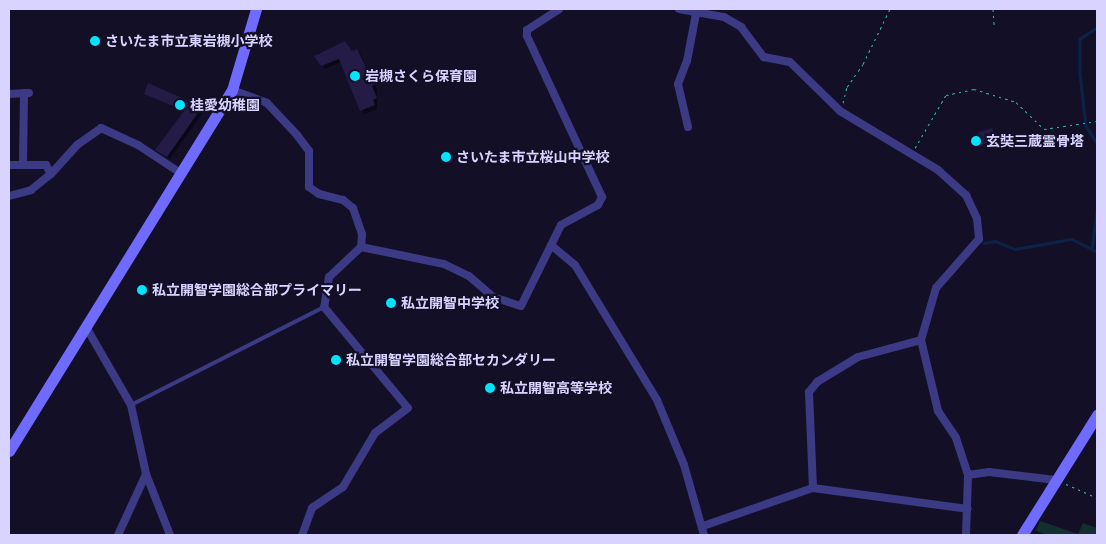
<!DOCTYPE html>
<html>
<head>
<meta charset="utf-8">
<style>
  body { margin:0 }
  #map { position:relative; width:1106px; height:544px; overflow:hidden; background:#130f26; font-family:Poppins,"Noto Sans JP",sans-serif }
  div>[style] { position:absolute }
  .green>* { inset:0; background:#12302f }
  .shadow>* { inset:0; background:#0007 }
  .stream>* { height:2.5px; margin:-1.25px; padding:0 1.25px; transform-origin:1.25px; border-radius:1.25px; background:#0c2248 }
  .building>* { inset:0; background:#241b47; transform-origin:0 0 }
  .path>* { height:1px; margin-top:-0.5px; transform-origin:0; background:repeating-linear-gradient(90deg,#2fb8b0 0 2.5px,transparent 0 6.5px) }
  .lane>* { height:4px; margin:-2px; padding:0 2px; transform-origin:2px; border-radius:2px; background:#3d3a85 }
  .street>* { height:8px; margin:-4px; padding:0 4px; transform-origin:4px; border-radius:4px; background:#3d3a85 }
  .secondary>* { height:11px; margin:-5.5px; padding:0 5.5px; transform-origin:5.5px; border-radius:5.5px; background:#6f6bff }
  .dots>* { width:14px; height:14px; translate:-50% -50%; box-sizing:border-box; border:2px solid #130f26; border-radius:50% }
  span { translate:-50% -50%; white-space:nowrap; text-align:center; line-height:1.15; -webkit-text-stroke:4.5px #130f26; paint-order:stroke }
  .poi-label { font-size:14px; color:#d9d4ff; font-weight:700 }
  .left { translate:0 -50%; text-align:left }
  .frame { position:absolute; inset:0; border:10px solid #d9d4ff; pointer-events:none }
</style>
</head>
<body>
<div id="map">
  <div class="green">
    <div style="clip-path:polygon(1040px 521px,1078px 534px,1083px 523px,1097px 528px,1097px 535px,1048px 535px,1036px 531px)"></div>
  </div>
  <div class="shadow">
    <div style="clip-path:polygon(345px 43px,352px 52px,357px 50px,360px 53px,377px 89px,377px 109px,364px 114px,341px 62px,325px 69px,317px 54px)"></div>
    <div style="clip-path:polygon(145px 94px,204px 111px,170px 159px,160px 153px,184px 112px)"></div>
    <div style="clip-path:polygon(991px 129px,999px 143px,987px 148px,984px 144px)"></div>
  </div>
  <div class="stream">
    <div style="left:1097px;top:28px;width:20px;rotate:147deg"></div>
    <div style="left:1080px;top:39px;width:35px;rotate:90deg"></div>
    <div style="left:1080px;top:74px;width:52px;rotate:83.4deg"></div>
    <div style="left:1086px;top:126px;width:20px;rotate:57deg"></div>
    <div style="left:984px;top:243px;width:11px;rotate:-10deg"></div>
    <div style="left:995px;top:241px;width:22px;rotate:22deg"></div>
    <div style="left:1015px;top:249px;width:58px;rotate:-10deg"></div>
    <div style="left:1072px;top:239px;width:28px;rotate:27deg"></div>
    <div style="left:1092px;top:247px;width:38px;rotate:-83deg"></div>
  </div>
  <div class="building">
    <div style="clip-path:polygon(345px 41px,352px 51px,357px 49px,375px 85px,372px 86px,377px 98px,373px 100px,375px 105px,360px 111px,339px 59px,321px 66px,314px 56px)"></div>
    <div style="clip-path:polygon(148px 83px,202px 107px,167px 157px,155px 150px,184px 111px,144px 94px)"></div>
    <div style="left:992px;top:128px;width:13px;height:15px;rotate:72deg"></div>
  </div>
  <div class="path">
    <div style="left:993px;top:9px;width:16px;rotate:86deg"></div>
    <div style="left:843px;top:103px;width:16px;rotate:-76deg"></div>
    <div style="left:847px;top:87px;width:28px;rotate:-55deg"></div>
    <div style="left:863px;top:64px;width:61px;rotate:-63.9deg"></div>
    <div style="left:915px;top:148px;width:61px;rotate:-59.7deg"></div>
    <div style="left:946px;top:95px;width:29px;rotate:-12deg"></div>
    <div style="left:974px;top:89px;width:44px;rotate:17.2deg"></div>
    <div style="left:1016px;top:102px;width:39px;rotate:44deg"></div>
    <div style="left:1044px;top:129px;width:54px;rotate:-8.6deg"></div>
    <div style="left:1066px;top:484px;width:34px;rotate:24deg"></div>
  </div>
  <div class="lane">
    <div style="left:131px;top:405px;width:216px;rotate:-26.9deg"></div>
  </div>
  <div class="street">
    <div style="left:679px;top:9px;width:46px;rotate:10.1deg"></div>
    <div style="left:724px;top:17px;width:20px;rotate:30deg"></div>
    <div style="left:741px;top:27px;width:38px;rotate:53deg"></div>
    <div style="left:764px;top:57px;width:26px;rotate:11deg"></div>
    <div style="left:790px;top:62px;width:70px;rotate:44.4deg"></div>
    <div style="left:840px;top:111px;width:114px;rotate:31deg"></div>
    <div style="left:938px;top:170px;width:38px;rotate:42deg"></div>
    <div style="left:966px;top:195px;width:26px;rotate:65deg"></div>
    <div style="left:977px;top:219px;width:20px;rotate:84deg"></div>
    <div style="left:979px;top:239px;width:65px;rotate:131.3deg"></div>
    <div style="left:936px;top:288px;width:54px;rotate:106.1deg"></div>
    <div style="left:921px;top:340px;width:73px;rotate:76.5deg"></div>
    <div style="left:938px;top:411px;width:32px;rotate:56deg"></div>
    <div style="left:956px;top:438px;width:39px;rotate:72deg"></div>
    <div style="left:968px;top:475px;width:60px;rotate:91.9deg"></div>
    <div style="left:232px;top:90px;width:37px;rotate:20deg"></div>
    <div style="left:267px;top:103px;width:44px;rotate:46.8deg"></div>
    <div style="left:297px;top:135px;width:20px;rotate:53deg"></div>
    <div style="left:309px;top:151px;width:36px;rotate:90deg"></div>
    <div style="left:309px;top:187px;width:12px;rotate:35deg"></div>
    <div style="left:319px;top:194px;width:25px;rotate:14deg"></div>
    <div style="left:343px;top:200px;width:13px;rotate:39deg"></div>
    <div style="left:353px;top:208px;width:28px;rotate:71deg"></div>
    <div style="left:362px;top:234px;width:13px;rotate:94deg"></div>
    <div style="left:361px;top:247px;width:44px;rotate:136.8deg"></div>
    <div style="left:329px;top:277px;width:30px;rotate:99deg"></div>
    <div style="left:324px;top:307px;width:131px;rotate:50.3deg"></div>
    <div style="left:408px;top:408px;width:41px;rotate:142.9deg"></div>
    <div style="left:375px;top:433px;width:63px;rotate:120.7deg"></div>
    <div style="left:343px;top:487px;width:37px;rotate:146deg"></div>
    <div style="left:312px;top:508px;width:29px;rotate:110deg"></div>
    <div style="left:9px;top:94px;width:20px;rotate:-3deg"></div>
    <div style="left:688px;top:127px;width:44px;rotate:-103.1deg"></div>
    <div style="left:678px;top:84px;width:25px;rotate:-69deg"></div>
    <div style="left:687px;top:61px;width:48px;rotate:-79.2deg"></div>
    <div style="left:9px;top:165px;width:37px"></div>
    <div style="left:46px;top:165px;width:10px;rotate:61deg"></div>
    <div style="left:23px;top:165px;width:72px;rotate:-89.2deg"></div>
    <div style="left:9px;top:196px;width:23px;rotate:-15deg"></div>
    <div style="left:31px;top:190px;width:26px;rotate:-39deg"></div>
    <div style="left:51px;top:174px;width:39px;rotate:-48deg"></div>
    <div style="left:77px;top:145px;width:29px;rotate:-35deg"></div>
    <div style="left:101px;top:128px;width:41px;rotate:24.7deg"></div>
    <div style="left:138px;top:145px;width:49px;rotate:33.4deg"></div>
    <div style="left:551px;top:245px;width:31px;rotate:40deg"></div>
    <div style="left:575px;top:265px;width:158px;rotate:58.7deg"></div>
    <div style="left:657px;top:400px;width:70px;rotate:67.4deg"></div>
    <div style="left:684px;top:465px;width:73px;rotate:74.1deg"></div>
    <div style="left:361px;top:247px;width:85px;rotate:11.6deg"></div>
    <div style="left:444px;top:264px;width:28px;rotate:26deg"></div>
    <div style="left:469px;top:276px;width:32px;rotate:41deg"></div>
    <div style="left:493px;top:297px;width:29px;rotate:18deg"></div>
    <div style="left:521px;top:306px;width:90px;rotate:-63.7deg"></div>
    <div style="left:561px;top:225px;width:42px;rotate:-28.4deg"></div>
    <div style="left:598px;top:205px;width:9px;rotate:-63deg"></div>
    <div style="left:602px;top:197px;width:178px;rotate:-115deg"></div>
    <div style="left:527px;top:36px;width:6px;rotate:-90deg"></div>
    <div style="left:527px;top:30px;width:38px;rotate:-33deg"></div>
    <div style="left:86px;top:327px;width:90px;rotate:60deg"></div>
    <div style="left:131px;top:405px;width:71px;rotate:77.7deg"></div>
    <div style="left:146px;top:474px;width:66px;rotate:68.5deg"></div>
    <div style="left:968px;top:475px;width:21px;rotate:-8deg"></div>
    <div style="left:989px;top:472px;width:67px;rotate:6.8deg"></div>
    <div style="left:813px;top:488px;width:96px;rotate:-92.4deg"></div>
    <div style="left:809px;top:392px;width:13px;rotate:-51deg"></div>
    <div style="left:817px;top:382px;width:48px;rotate:-31.4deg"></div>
    <div style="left:858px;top:357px;width:65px;rotate:-15.1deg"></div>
    <div style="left:703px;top:526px;width:116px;rotate:-19.1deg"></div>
    <div style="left:813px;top:488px;width:156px;rotate:7.7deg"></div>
    <div style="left:118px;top:535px;width:67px;rotate:-65.3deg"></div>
  </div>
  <div class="secondary">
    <div style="left:9px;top:451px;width:424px;rotate:-58.3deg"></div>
    <div style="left:232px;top:90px;width:84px;rotate:-73.5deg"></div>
    <div style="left:1022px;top:535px;width:142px;rotate:-58deg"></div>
  </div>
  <div class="dots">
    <div style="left:95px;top:41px;background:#00e5ff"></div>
    <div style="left:355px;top:76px;background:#00e5ff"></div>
    <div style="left:180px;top:105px;background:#00e5ff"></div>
    <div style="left:976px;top:141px;background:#00e5ff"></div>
    <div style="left:446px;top:157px;background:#00e5ff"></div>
    <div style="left:142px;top:290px;background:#00e5ff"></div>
    <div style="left:391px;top:303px;background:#00e5ff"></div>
    <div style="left:336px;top:360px;background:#00e5ff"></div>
    <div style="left:490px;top:388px;background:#00e5ff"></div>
  </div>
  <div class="poi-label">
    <span class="left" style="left:105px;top:41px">さいたま市立東岩槻小学校</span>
    <span class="left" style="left:365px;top:76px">岩槻さくら保育園</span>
    <span class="left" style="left:190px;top:105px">桂愛幼稚園</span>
    <span class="left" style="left:986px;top:141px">玄奘三蔵霊骨塔</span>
    <span class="left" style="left:456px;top:157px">さいたま市立桜山中学校</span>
    <span class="left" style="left:152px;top:290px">私立開智学園総合部プライマリー</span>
    <span class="left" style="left:401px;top:303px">私立開智中学校</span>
    <span class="left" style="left:346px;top:360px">私立開智学園総合部セカンダリー</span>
    <span class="left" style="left:500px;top:388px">私立開智高等学校</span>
  </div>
  <div class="frame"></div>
</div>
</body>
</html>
